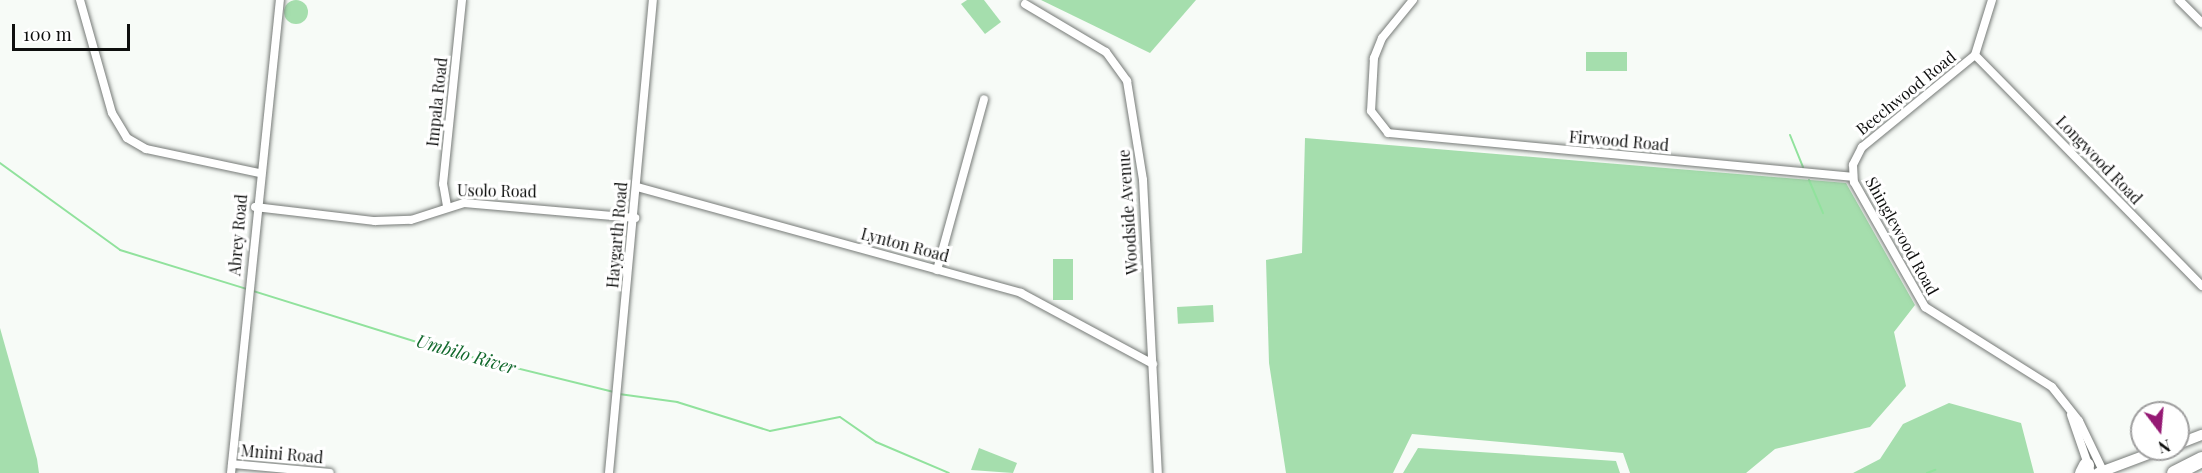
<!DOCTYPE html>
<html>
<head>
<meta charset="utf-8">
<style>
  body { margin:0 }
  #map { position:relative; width:2202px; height:473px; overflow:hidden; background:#f7fbf7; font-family:"Playfair Display",serif }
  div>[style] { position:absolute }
  .green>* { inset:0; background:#a5dead; transform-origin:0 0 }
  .round { border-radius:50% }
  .stream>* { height:2px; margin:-1px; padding:0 1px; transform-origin:1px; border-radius:1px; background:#91e29d }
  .roads { filter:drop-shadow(0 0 2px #767a77) drop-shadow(0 0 2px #767a77) }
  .street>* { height:8px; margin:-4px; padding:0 4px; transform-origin:4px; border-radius:4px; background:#fff }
  .secondary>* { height:10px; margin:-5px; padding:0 5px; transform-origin:5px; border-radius:5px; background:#fff }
  .highway>* { height:15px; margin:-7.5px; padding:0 7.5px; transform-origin:7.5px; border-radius:7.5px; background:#fff }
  span { translate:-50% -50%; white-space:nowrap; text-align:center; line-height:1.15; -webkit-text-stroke:6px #fff; paint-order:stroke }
  .street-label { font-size:16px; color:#0e0f0e }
  .water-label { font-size:18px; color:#12692d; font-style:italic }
  .north { position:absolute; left:2130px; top:401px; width:60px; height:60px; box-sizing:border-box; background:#fff; border:2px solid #9f9f9f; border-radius:50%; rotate:164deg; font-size:16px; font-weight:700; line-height:24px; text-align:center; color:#0e0f0e }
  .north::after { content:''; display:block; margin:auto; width:21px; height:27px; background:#951974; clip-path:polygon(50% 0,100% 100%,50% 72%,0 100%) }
  .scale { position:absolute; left:12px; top:24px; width:118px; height:27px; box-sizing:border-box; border:3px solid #0e0f0e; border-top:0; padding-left:8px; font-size:18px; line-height:21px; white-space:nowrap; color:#0e0f0e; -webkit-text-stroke:4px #fff; paint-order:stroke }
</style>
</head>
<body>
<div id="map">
  <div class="green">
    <div style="clip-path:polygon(967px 0,984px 0,1001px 22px,985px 34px,961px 4px)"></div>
    <div style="clip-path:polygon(1041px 0,1196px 0,1150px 53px)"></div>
    <div class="round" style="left:284px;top:0;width:24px;height:24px"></div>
    <div style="left:1586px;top:52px;width:41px;height:19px"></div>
    <div style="clip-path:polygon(1305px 138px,1846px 183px,1915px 305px,1894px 332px,1906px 386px,1870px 427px,1775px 449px,1746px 473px,1630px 473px,1623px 453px,1412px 434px,1393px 473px,1286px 473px,1269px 363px,1266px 260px,1302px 253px)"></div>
    <div style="left:1053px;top:259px;width:20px;height:41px"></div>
    <div style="left:1213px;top:305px;width:17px;height:36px;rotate:87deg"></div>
    <div style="clip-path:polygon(0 328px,37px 459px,39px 473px,0 473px)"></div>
    <div style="clip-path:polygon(1949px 403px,2021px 423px,2034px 473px,1853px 473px,1880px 459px,1903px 424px)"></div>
    <div style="clip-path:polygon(979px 448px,1017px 463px,1013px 473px,971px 470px)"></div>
    <div style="clip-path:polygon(1418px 448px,1616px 461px,1620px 473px,1403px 473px)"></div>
  </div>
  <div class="stream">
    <div style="left:1790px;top:135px;width:35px;rotate:68deg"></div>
    <div style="left:0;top:163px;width:148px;rotate:35.9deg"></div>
    <div style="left:120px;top:250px;width:133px;rotate:17.1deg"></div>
    <div style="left:1809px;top:180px;width:36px;rotate:67deg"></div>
    <div style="left:253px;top:291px;width:195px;rotate:17.3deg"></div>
    <div style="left:439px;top:349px;width:180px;rotate:13.8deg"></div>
    <div style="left:619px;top:394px;width:59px;rotate:7.9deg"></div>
    <div style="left:677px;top:402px;width:97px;rotate:17.3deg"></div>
    <div style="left:770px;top:431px;width:71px;rotate:-11.3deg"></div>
    <div style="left:840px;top:417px;width:44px;rotate:34.8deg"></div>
    <div style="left:876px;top:442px;width:79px;rotate:23deg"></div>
    <div style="left:1927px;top:473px;width:9px;rotate:-21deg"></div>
  </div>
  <div class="roads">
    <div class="street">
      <div style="left:80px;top:0;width:117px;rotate:74.2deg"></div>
      <div style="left:112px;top:113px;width:29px;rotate:59deg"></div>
      <div style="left:127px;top:138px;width:22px;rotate:30deg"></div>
      <div style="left:146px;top:149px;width:116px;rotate:12deg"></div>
      <div style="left:1413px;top:0;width:49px;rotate:129.2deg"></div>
      <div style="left:1382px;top:38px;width:22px;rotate:112deg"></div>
      <div style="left:1374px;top:58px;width:53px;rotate:93.2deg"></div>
      <div style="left:1371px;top:111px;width:28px;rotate:52deg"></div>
      <div style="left:1388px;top:133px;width:467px;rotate:5.4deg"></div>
      <div style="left:1992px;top:0;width:58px;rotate:107.2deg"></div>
      <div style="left:1975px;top:55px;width:146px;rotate:140.8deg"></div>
      <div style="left:1862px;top:147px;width:20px;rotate:117deg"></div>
      <div style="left:1853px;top:165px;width:17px;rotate:87deg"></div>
      <div style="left:1854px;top:182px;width:144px;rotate:60.4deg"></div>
      <div style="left:1925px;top:307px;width:150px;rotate:32.2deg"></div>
      <div style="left:2052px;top:387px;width:43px;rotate:51.5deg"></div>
      <div style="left:2079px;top:421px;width:58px;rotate:64.3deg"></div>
      <div style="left:2179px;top:0;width:33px;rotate:45deg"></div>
      <div style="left:1025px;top:4px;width:94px;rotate:30.7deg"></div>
      <div style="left:1106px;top:52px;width:36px;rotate:54deg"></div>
      <div style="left:1127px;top:81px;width:100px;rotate:80.8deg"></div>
      <div style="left:1143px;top:180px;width:293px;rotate:87.1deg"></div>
      <div style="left:1975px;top:55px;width:324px;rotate:45.5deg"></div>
      <div style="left:637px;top:187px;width:398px;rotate:15.4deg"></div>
      <div style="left:1021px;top:293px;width:150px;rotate:28.3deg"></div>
      <div style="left:447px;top:206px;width:22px;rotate:-100deg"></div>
      <div style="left:443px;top:184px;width:185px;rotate:-84.1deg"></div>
      <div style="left:255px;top:207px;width:121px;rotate:6.7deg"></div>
      <div style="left:375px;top:221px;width:36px;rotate:-2deg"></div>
      <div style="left:411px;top:220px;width:56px;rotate:-17.8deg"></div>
      <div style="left:464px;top:203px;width:172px;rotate:5deg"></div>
      <div style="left:937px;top:270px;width:177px;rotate:-74.6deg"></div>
      <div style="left:2071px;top:415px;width:61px;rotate:71deg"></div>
      <div style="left:232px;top:464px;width:98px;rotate:5.2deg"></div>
      <div style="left:231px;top:473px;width:476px;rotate:-84.1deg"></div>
      <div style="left:609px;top:473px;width:475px;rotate:-84.7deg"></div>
    </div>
    <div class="secondary">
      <div style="left:2178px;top:444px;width:26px;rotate:-21deg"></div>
      <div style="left:2098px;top:473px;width:68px;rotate:-20.6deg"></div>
    </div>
    <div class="highway">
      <div style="left:2082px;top:473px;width:9px;rotate:-63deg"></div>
      <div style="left:2174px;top:473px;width:31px;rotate:-27deg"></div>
    </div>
  </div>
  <div class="street-label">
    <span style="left:1906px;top:93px;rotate:-39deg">Beechwood Road</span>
    <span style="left:437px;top:102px;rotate:-84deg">Impala Road</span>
    <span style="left:1619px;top:141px;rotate:5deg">Firwood Road</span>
    <span style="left:2099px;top:160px;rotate:46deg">Longwood Road</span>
    <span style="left:497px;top:191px;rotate:1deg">Usolo Road</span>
    <span style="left:1128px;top:212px;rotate:-94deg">Woodside Avenue</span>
    <span style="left:238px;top:235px;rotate:-85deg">Abrey Road</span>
    <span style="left:617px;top:235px;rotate:-85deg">Haygarth Road</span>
    <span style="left:1902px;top:236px;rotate:61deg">Shinglewood Road</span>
    <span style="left:905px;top:245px;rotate:15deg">Lynton Road</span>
    <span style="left:282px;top:454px;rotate:5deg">Mnini Road</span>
  </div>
  <div class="water-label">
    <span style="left:466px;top:354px;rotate:16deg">Umbilo River</span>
  </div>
  <div class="north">N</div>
  <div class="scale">100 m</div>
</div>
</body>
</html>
